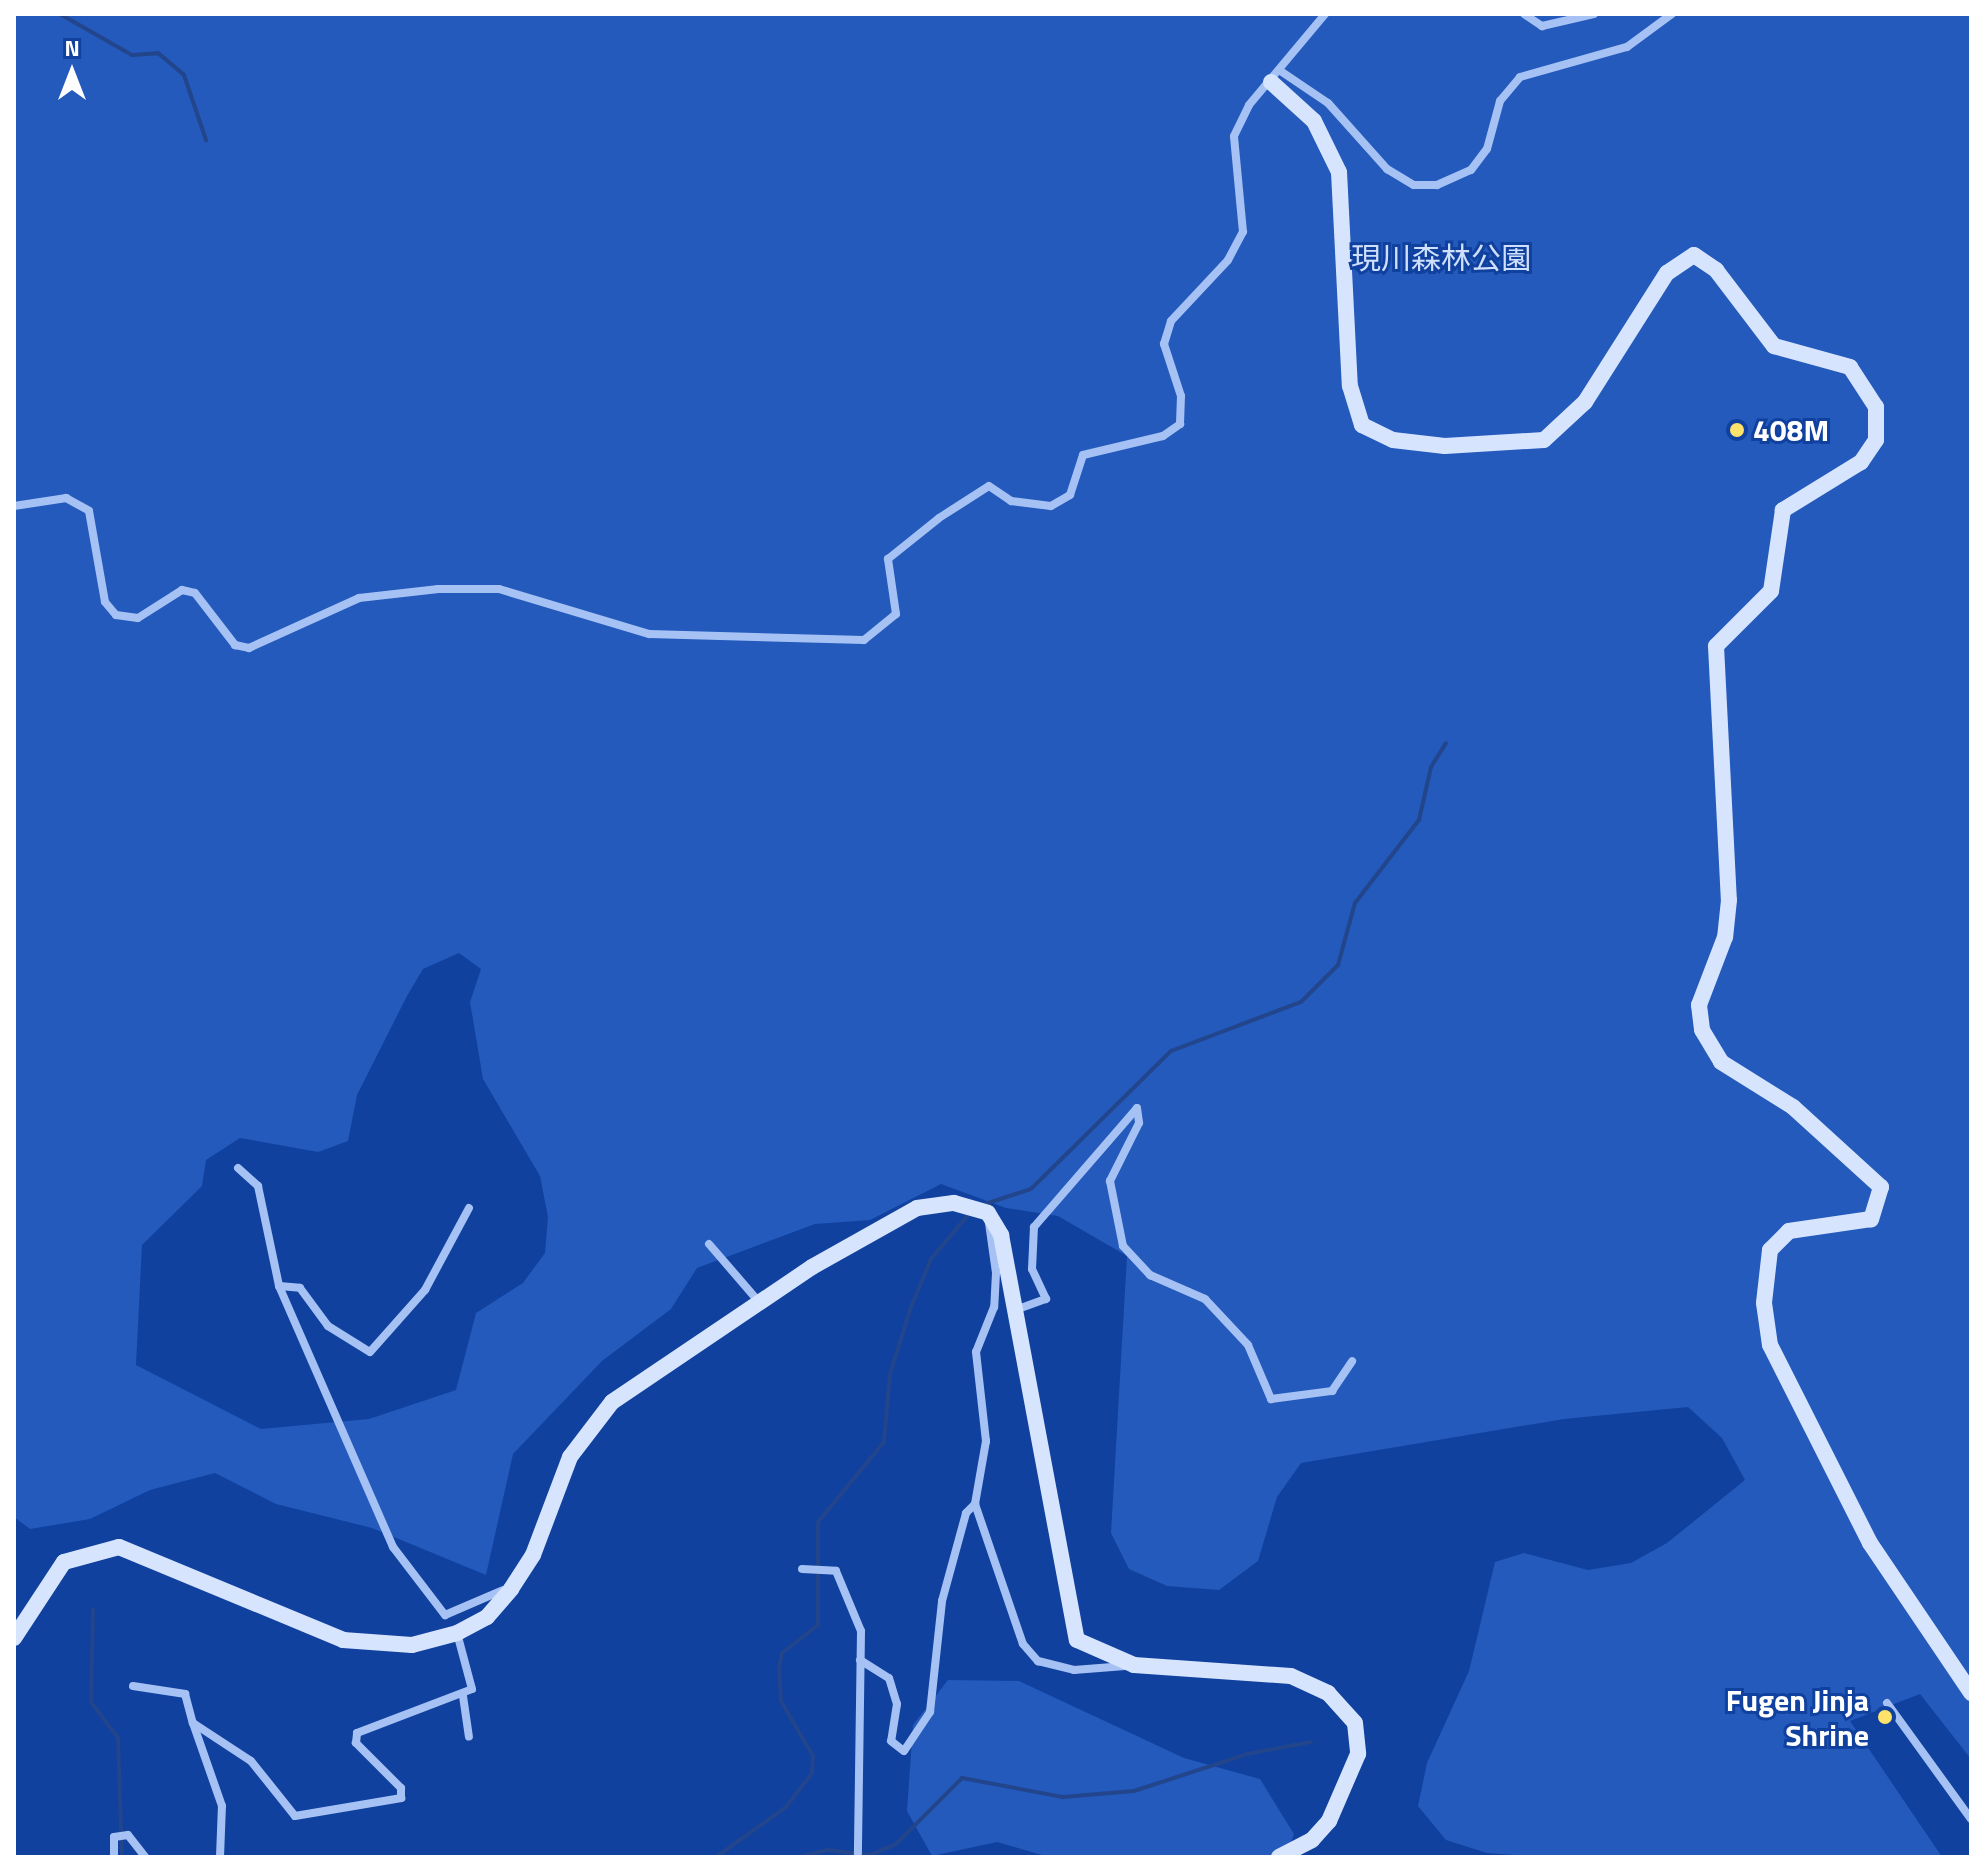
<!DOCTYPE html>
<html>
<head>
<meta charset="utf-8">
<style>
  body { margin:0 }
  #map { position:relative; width:1985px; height:1871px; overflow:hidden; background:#10419e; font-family:"Titillium Web","Noto Sans JP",sans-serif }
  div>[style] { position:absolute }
  .green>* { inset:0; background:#235abc }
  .stream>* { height:4px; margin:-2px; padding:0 2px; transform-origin:2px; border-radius:2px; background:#22458c }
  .street>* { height:8px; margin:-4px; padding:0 4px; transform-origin:4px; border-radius:4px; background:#a6c2f5 }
  .secondary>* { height:16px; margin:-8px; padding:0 8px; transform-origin:8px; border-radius:8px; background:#d7e4fe }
  .dots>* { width:22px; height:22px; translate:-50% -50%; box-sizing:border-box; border:4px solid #10419e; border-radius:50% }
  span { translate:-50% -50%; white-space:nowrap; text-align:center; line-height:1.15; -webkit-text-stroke:6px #10419e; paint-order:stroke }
  .park-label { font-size:30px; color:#cfe0fe }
  .poi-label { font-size:30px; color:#fff; font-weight:700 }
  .left { translate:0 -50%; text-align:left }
  .right { translate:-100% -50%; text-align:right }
  .frame { position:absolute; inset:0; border:16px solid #fff; pointer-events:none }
  .north { position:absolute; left:32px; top:32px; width:80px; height:80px; -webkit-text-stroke:6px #10419e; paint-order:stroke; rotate:0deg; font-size:22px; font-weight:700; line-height:32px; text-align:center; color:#fff }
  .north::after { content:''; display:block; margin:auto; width:28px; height:36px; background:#fff; clip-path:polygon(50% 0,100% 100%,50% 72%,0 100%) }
</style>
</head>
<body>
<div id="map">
  <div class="green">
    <div style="clip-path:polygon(evenodd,14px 14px,1971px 14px,1971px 1759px,1920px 1694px,1850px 1721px,1942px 1857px,1546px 1857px,1487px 1853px,1446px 1840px,1418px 1806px,1427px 1763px,1469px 1671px,1495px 1562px,1524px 1553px,1588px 1570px,1631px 1563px,1667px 1543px,1745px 1480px,1722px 1438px,1688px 1407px,1564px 1419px,1301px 1463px,1277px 1497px,1258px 1561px,1219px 1590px,1167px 1586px,1129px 1569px,1111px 1533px,1127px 1256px,1058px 1216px,1006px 1208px,941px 1184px,870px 1220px,815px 1224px,697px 1268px,671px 1309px,602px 1361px,513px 1454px,486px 1575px,372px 1528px,276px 1504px,215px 1473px,150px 1490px,90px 1519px,30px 1529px,14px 1517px,14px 14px,459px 953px,481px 969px,470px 1002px,483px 1079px,540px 1176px,548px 1217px,545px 1253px,523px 1283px,476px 1313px,456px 1390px,369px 1419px,261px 1429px,136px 1365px,142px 1245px,202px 1186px,206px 1160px,240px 1138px,318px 1152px,348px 1141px,357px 1095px,407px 996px,423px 969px,459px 953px)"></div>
    <div style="clip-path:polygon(948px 1680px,1019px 1681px,1184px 1758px,1260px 1779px,1294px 1834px,1285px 1857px,1049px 1857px,997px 1842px,932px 1856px,907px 1811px,913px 1725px)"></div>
  </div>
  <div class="stream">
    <div style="left:60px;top:14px;width:83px;rotate:29.7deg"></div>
    <div style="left:132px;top:55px;width:26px;rotate:-4deg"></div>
    <div style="left:158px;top:53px;width:34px;rotate:40deg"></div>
    <div style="left:184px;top:75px;width:69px;rotate:71.3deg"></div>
    <div style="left:985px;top:1204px;width:48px;rotate:-18.1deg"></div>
    <div style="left:1031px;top:1189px;width:197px;rotate:-44.6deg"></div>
    <div style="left:1171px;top:1051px;width:139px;rotate:-20.7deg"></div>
    <div style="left:1301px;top:1002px;width:52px;rotate:-45deg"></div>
    <div style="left:1338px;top:965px;width:64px;rotate:-74.7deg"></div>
    <div style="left:1355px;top:903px;width:105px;rotate:-52.4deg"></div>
    <div style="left:1419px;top:820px;width:54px;rotate:-77.2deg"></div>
    <div style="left:1431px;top:767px;width:28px;rotate:-58deg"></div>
    <div style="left:93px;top:1610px;width:92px;rotate:91.2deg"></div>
    <div style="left:91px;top:1702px;width:45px;rotate:53.1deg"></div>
    <div style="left:118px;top:1738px;width:119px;rotate:88.1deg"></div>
    <div style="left:716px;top:1857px;width:86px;rotate:-35.5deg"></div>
    <div style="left:786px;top:1807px;width:43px;rotate:-52.6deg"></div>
    <div style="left:812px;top:1773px;width:17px;rotate:-87deg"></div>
    <div style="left:813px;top:1756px;width:64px;rotate:-120.2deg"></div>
    <div style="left:781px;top:1701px;width:33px;rotate:-93deg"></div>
    <div style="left:779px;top:1668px;width:15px;rotate:-79deg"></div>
    <div style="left:782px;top:1653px;width:46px;rotate:-37.9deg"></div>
    <div style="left:818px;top:1625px;width:103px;rotate:-90deg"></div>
    <div style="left:818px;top:1522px;width:104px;rotate:-50.5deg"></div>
    <div style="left:884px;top:1442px;width:68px;rotate:-85deg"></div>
    <div style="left:890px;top:1374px;width:70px;rotate:-72.6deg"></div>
    <div style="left:911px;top:1307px;width:52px;rotate:-67.4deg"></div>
    <div style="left:931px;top:1259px;width:57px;rotate:-49.9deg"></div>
    <div style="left:799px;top:1857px;width:30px;rotate:-14deg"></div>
    <div style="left:828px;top:1850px;width:42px;rotate:6.8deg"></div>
    <div style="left:870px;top:1855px;width:28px;rotate:-23deg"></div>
    <div style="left:896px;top:1844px;width:93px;rotate:-45deg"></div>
    <div style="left:962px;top:1778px;width:103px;rotate:10.7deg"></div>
    <div style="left:1063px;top:1797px;width:71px;rotate:-4.8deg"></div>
    <div style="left:1134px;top:1791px;width:119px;rotate:-18.1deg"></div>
    <div style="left:1247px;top:1754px;width:65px;rotate:-10.6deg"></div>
  </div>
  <div class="street">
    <div style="left:1524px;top:14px;width:22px;rotate:34deg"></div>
    <div style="left:1542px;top:26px;width:53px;rotate:-13deg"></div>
    <div style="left:1279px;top:70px;width:59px;rotate:34deg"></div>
    <div style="left:1328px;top:103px;width:89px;rotate:48.2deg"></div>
    <div style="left:1387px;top:169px;width:31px;rotate:31deg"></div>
    <div style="left:1414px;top:185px;width:23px"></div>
    <div style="left:1437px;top:185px;width:37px;rotate:-24deg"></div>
    <div style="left:1471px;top:170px;width:26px;rotate:-53deg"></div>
    <div style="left:1487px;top:149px;width:50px;rotate:-74.8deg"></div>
    <div style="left:1500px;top:101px;width:31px;rotate:-50deg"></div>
    <div style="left:1520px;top:77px;width:111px;rotate:-15.7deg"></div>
    <div style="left:1627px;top:47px;width:56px;rotate:-36.3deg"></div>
    <div style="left:14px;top:506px;width:53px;rotate:-8.7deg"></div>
    <div style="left:66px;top:498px;width:26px;rotate:29deg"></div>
    <div style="left:89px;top:511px;width:92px;rotate:80deg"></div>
    <div style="left:105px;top:602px;width:17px;rotate:50deg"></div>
    <div style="left:116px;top:615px;width:22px;rotate:8deg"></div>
    <div style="left:138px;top:618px;width:52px;rotate:-32.5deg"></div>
    <div style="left:182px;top:590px;width:13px;rotate:13deg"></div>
    <div style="left:195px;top:593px;width:66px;rotate:52.4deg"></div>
    <div style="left:235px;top:645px;width:14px;rotate:12deg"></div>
    <div style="left:249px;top:648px;width:121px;rotate:-24.4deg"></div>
    <div style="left:359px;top:598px;width:80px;rotate:-6.5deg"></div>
    <div style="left:438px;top:589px;width:61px"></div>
    <div style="left:499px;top:589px;width:157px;rotate:16.7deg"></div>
    <div style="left:649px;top:634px;width:215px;rotate:1.6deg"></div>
    <div style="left:864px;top:640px;width:41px;rotate:-39.1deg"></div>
    <div style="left:896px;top:614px;width:56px;rotate:-98.3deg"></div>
    <div style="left:888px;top:559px;width:65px;rotate:-38.8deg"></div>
    <div style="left:939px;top:518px;width:59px;rotate:-32.6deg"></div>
    <div style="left:989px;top:486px;width:27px;rotate:34deg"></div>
    <div style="left:1011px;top:501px;width:40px;rotate:7.1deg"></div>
    <div style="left:1051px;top:506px;width:22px;rotate:-30deg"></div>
    <div style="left:1070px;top:495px;width:42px;rotate:-72deg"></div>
    <div style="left:1083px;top:455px;width:82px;rotate:-13.4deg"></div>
    <div style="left:1163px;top:436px;width:21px;rotate:-35deg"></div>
    <div style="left:1180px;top:424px;width:28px;rotate:-88deg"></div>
    <div style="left:1181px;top:396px;width:55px;rotate:-108.1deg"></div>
    <div style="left:1164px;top:344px;width:24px;rotate:-73deg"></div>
    <div style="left:1171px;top:321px;width:83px;rotate:-46.9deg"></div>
    <div style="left:1228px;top:260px;width:32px;rotate:-62deg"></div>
    <div style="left:1243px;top:232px;width:96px;rotate:-95.4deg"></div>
    <div style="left:1234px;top:136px;width:34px;rotate:-64deg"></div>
    <div style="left:1249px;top:105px;width:119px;rotate:-50.1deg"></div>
    <div style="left:1137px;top:1108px;width:15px;rotate:82deg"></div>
    <div style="left:1139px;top:1123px;width:65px;rotate:116.6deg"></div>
    <div style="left:1110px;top:1181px;width:66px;rotate:78.7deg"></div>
    <div style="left:1123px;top:1246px;width:40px;rotate:47deg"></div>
    <div style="left:1150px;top:1275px;width:60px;rotate:23.6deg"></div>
    <div style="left:1205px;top:1299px;width:63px;rotate:46.9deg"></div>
    <div style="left:1248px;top:1345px;width:59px;rotate:66.9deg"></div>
    <div style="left:1271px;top:1399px;width:62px;rotate:-7.5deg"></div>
    <div style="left:1332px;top:1391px;width:36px;rotate:-56deg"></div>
    <div style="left:238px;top:1168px;width:27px;rotate:42deg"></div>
    <div style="left:258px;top:1186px;width:102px;rotate:78.1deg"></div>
    <div style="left:279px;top:1286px;width:285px;rotate:66.4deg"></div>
    <div style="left:393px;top:1547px;width:86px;rotate:52.6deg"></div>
    <div style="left:445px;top:1615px;width:63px;rotate:-23.3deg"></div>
    <div style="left:989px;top:1223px;width:50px;rotate:82deg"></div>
    <div style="left:996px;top:1273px;width:34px;rotate:93deg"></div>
    <div style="left:994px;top:1307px;width:48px;rotate:111.8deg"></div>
    <div style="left:976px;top:1352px;width:90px;rotate:83.6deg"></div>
    <div style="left:986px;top:1441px;width:64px;rotate:99.9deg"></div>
    <div style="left:975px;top:1504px;width:148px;rotate:71.1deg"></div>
    <div style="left:1023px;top:1644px;width:23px;rotate:49deg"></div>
    <div style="left:1038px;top:1661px;width:37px;rotate:14deg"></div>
    <div style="left:1074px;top:1670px;width:51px;rotate:-4.5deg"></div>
    <div style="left:709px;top:1244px;width:77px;rotate:49.2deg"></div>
    <div style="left:279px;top:1286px;width:21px;rotate:5deg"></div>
    <div style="left:300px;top:1288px;width:47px;rotate:53.6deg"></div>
    <div style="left:328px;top:1326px;width:49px;rotate:31.8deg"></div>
    <div style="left:370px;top:1352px;width:83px;rotate:-48.4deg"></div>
    <div style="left:425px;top:1290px;width:93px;rotate:-61.8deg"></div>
    <div style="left:1018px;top:1309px;width:30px;rotate:-20deg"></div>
    <div style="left:1046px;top:1299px;width:33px;rotate:-115deg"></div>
    <div style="left:1032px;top:1269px;width:42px;rotate:-87.3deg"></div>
    <div style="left:1034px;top:1227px;width:157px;rotate:-49.1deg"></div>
    <div style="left:802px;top:1569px;width:34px;rotate:3deg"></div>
    <div style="left:836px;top:1571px;width:65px;rotate:67.4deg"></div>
    <div style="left:861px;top:1631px;width:226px;rotate:90.8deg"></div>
    <div style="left:860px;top:1660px;width:34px;rotate:32deg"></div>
    <div style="left:889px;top:1678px;width:27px;rotate:73deg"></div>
    <div style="left:897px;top:1704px;width:37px;rotate:99deg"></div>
    <div style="left:891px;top:1741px;width:16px;rotate:38deg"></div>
    <div style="left:904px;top:1751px;width:47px;rotate:-56.3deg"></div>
    <div style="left:930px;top:1712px;width:112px;rotate:-83.8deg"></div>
    <div style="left:942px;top:1601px;width:91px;rotate:-74.7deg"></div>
    <div style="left:966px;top:1513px;width:13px;rotate:-45deg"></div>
    <div style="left:133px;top:1686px;width:53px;rotate:8.7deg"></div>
    <div style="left:185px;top:1694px;width:30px;rotate:75deg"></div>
    <div style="left:463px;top:1696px;width:41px;rotate:81.7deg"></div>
    <div style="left:1887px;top:1703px;width:143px;rotate:54.1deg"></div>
    <div style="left:114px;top:1857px;width:20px;rotate:-90deg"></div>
    <div style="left:114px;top:1837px;width:14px;rotate:-8deg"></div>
    <div style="left:128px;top:1835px;width:28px;rotate:52deg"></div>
    <div style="left:220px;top:1857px;width:51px;rotate:-87.8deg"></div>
    <div style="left:222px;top:1806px;width:88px;rotate:-109.3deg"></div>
    <div style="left:193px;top:1723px;width:69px;rotate:33.2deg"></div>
    <div style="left:251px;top:1761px;width:70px;rotate:51.3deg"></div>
    <div style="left:295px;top:1816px;width:108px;rotate:-9.6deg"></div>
    <div style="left:401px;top:1798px;width:10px;rotate:-90deg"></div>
    <div style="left:401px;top:1788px;width:64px;rotate:-135deg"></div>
    <div style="left:356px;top:1743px;width:10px;rotate:-84deg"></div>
    <div style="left:357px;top:1733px;width:123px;rotate:-20.9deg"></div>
    <div style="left:472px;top:1689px;width:58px;rotate:-105deg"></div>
  </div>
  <div class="secondary">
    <div style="left:1271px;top:82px;width:58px;rotate:42.2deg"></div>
    <div style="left:1314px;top:121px;width:57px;rotate:63.9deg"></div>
    <div style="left:1339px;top:172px;width:214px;rotate:87.1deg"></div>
    <div style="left:1350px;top:386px;width:41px;rotate:72.9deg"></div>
    <div style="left:1362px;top:425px;width:34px;rotate:26deg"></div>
    <div style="left:1393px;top:440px;width:52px;rotate:6.6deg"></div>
    <div style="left:1445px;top:446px;width:99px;rotate:-3.5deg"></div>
    <div style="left:1544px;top:440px;width:56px;rotate:-42.8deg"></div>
    <div style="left:1585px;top:402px;width:153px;rotate:-57.6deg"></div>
    <div style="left:1667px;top:273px;width:32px;rotate:-34deg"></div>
    <div style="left:1694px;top:255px;width:27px;rotate:34deg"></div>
    <div style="left:1716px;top:270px;width:96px;rotate:52.7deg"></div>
    <div style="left:1774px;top:346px;width:79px;rotate:15.4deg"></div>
    <div style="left:1850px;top:367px;width:48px;rotate:57deg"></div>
    <div style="left:1876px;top:407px;width:33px;rotate:90deg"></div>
    <div style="left:1876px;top:440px;width:27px;rotate:124deg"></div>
    <div style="left:1861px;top:462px;width:92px;rotate:148.4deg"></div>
    <div style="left:1783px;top:510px;width:82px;rotate:98.4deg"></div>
    <div style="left:1771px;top:591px;width:78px;rotate:135deg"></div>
    <div style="left:1716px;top:646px;width:254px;rotate:87.1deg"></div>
    <div style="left:1729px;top:900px;width:37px;rotate:96deg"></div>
    <div style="left:1725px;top:937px;width:73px;rotate:110.9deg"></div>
    <div style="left:1699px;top:1005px;width:25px;rotate:83deg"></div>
    <div style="left:1702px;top:1030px;width:37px;rotate:59deg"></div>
    <div style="left:1721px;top:1062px;width:85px;rotate:32deg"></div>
    <div style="left:1793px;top:1107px;width:119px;rotate:42.3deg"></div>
    <div style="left:1881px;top:1187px;width:34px;rotate:107deg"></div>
    <div style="left:1871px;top:1219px;width:83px;rotate:171.7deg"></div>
    <div style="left:1789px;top:1231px;width:27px;rotate:135deg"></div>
    <div style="left:1770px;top:1250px;width:53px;rotate:96.5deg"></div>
    <div style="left:1764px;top:1303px;width:42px;rotate:81.9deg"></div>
    <div style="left:1770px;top:1345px;width:222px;rotate:63.2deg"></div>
    <div style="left:1870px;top:1543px;width:181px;rotate:56deg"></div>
    <div style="left:14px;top:1638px;width:91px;rotate:-56.7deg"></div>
    <div style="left:64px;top:1562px;width:57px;rotate:-15.3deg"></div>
    <div style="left:119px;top:1547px;width:243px;rotate:22.5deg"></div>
    <div style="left:343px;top:1640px;width:69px;rotate:4.1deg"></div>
    <div style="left:412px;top:1645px;width:47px;rotate:-14.9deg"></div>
    <div style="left:457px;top:1633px;width:34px;rotate:-28deg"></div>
    <div style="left:487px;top:1617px;width:37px;rotate:-49deg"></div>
    <div style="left:511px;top:1589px;width:40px;rotate:-57.1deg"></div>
    <div style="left:533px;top:1555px;width:105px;rotate:-69.3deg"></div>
    <div style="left:570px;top:1457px;width:69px;rotate:-52.6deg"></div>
    <div style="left:612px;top:1402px;width:241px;rotate:-34deg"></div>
    <div style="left:812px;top:1267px;width:120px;rotate:-29.3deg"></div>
    <div style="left:917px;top:1208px;width:37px;rotate:-8deg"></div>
    <div style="left:954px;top:1203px;width:35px;rotate:16deg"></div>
    <div style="left:988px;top:1213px;width:26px;rotate:59deg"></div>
    <div style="left:1001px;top:1235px;width:412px;rotate:79.4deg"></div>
    <div style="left:1077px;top:1640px;width:62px;rotate:23.7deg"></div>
    <div style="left:1134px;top:1665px;width:157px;rotate:4deg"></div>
    <div style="left:1291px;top:1676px;width:41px;rotate:24.7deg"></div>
    <div style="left:1328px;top:1693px;width:40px;rotate:48deg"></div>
    <div style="left:1355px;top:1723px;width:31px;rotate:84deg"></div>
    <div style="left:1358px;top:1754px;width:73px;rotate:113.4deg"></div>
    <div style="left:1329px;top:1821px;width:25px;rotate:132deg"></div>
    <div style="left:1312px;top:1840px;width:37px;rotate:153deg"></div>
  </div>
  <div class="dots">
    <div style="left:1737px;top:430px;background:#ffe26a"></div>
    <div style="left:1885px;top:1717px;background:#ffe26a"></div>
  </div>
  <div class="park-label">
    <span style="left:1441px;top:258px">現川森林公園</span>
  </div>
  <div class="poi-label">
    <span class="left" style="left:1753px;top:430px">408M</span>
    <span class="right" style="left:1869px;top:1717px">Fugen Jinja<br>Shrine</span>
  </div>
  <div class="frame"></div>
  <div class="north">N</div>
</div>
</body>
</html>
